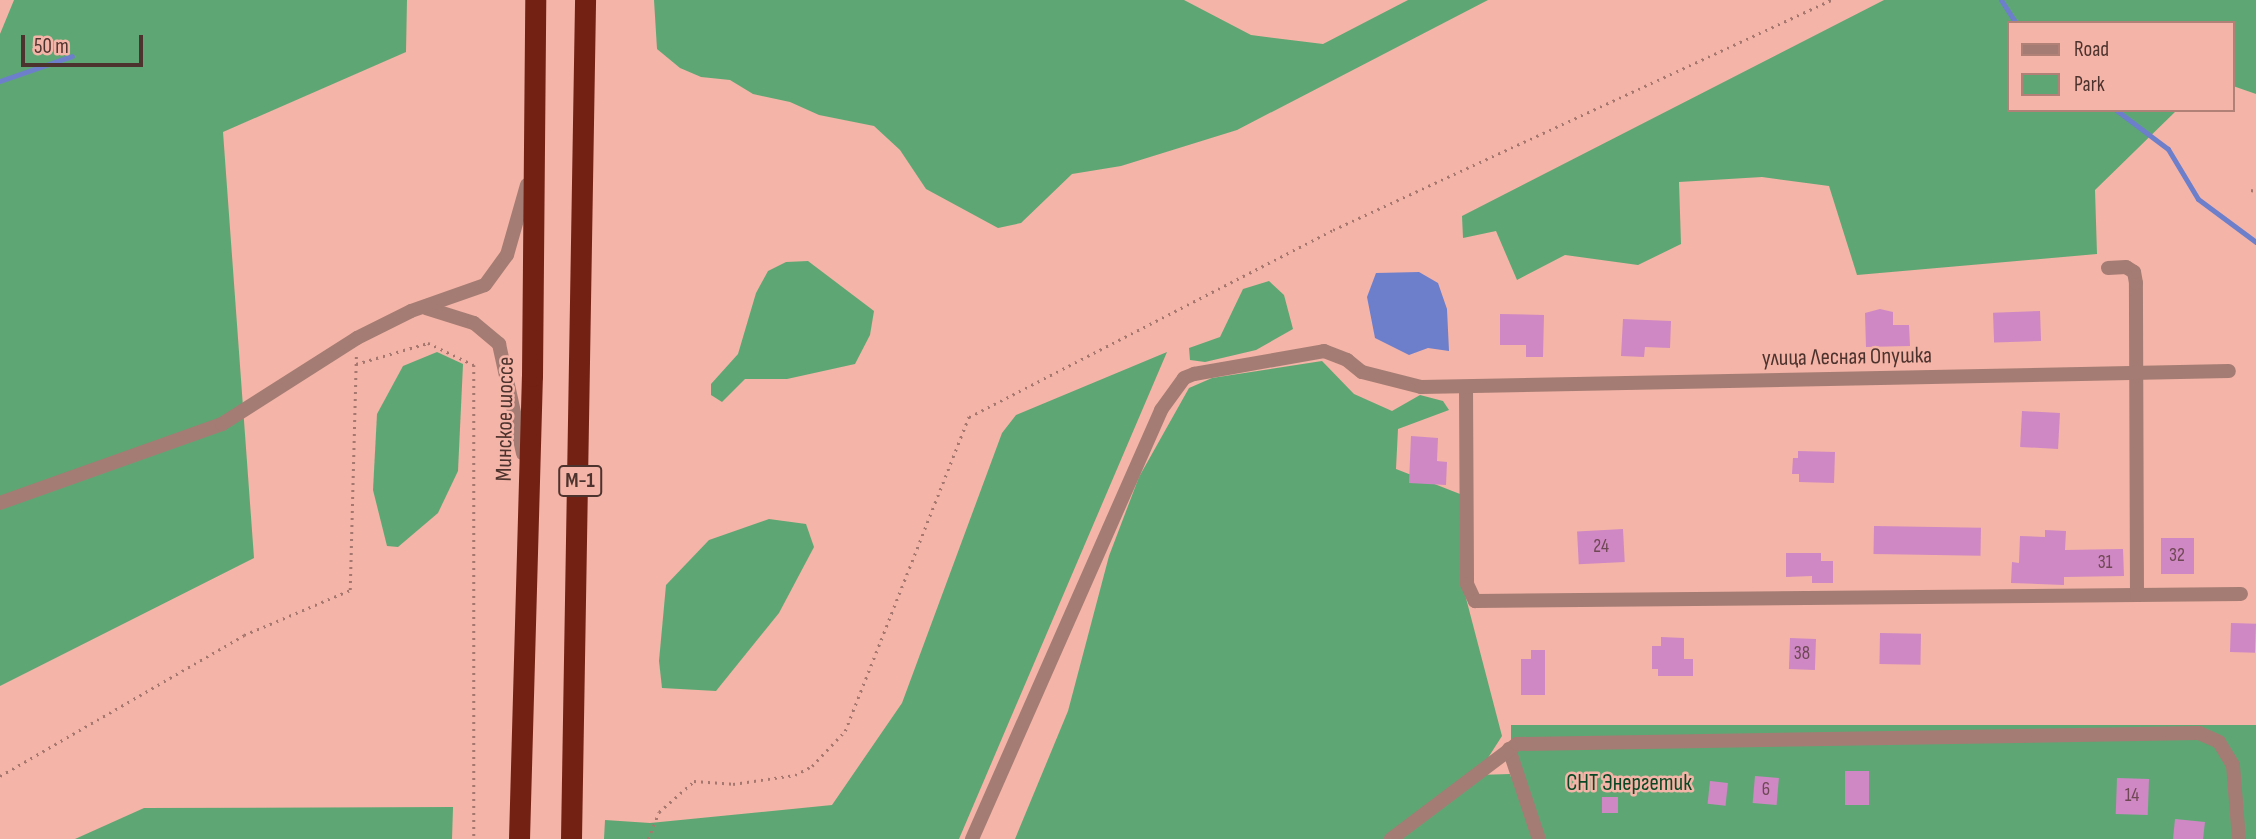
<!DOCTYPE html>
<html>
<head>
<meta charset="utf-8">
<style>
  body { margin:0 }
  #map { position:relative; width:2256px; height:839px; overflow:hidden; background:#f4b4a7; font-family:"Sofia Sans Condensed",sans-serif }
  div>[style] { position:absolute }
  .green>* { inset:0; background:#5ea774; transform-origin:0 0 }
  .water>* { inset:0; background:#6d7fcb }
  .stream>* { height:5px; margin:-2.5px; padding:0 2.5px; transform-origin:2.5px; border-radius:2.5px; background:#6d7fcb }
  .building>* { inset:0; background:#cf88c4; transform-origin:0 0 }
  .path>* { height:2.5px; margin-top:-1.25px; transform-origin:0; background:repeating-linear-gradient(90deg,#a5776e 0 2px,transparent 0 7px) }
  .street>* { height:14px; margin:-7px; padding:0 7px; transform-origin:7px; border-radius:7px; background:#a47c73 }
  .highway>* { height:21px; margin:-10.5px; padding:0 10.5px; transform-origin:10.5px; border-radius:10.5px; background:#722113 }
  span { translate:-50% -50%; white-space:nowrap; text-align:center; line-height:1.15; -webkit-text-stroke:5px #f4b4a7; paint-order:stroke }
  .number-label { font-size:19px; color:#6e4854 }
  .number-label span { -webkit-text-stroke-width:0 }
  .shield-label span { padding:2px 5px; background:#f4b4a7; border:2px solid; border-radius:5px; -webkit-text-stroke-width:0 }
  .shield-label { font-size:21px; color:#4d332e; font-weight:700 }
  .street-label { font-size:23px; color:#4d332e }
  .park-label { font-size:23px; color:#084824 }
  .legend { position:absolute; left:2007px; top:21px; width:228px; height:91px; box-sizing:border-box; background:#f4b4a7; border:2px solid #b18077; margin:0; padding:9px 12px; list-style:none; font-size:21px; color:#4d332e }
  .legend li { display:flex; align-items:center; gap:14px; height:35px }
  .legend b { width:35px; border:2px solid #b18077 }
  .scale { position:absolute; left:21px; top:35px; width:122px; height:32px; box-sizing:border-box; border:4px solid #4d332e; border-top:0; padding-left:9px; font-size:21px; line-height:24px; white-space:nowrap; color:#4d332e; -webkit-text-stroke:5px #f4b4a7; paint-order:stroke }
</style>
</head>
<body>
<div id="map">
  <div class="green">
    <div style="clip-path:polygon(14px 0,407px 0,406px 52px,223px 132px,254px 558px,0 686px,0 34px)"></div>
    <div style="clip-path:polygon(654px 0,1184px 0,1251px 35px,1323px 44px,1408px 0,1488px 0,1237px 130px,1121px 166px,1072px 174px,1021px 223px,998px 228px,926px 189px,900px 150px,874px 126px,819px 115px,790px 102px,753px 94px,730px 80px,701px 77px,680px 68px,657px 49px)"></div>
    <div style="clip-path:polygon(1884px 0,2256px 0,2256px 94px,2233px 86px,2233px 23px,2009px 23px,2009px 110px,2177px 110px,2095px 190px,2097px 254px,1857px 275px,1829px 186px,1762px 177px,1679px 182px,1681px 244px,1638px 265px,1565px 255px,1517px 280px,1496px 231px,1463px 238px,1462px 216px)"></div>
    <div style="clip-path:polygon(808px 261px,874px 311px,870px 335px,855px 364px,787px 379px,745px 379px,722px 402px,711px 395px,711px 384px,738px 354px,756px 293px,768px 271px,786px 262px)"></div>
    <div style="clip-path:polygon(1269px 281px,1284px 295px,1293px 329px,1256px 350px,1205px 362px,1190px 360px,1189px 348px,1220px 337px,1243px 289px)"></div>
    <div style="clip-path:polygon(437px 352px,463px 364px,458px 471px,438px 513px,398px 547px,387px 546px,373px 490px,377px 414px,403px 366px)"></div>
    <div style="clip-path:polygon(1167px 352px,959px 839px,604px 839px,605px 820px,650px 823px,832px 805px,902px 703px,1002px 433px,1016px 415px)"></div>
    <div style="clip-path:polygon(1322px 361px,1354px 394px,1392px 411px,1420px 395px,1443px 401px,1449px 410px,1398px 429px,1396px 469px,1460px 494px,1461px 579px,1502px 736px,1477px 775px,1510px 774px,1530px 839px,1015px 839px,1068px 711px,1109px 556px,1139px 477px,1189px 388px,1212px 378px)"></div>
    <div style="clip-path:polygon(769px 519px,806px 524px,814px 547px,779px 613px,716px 691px,662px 688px,659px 661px,666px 585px,709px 540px)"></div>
    <div style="left:1511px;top:725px;width:745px;height:120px"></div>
    <div style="clip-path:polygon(453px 807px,452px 839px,75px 839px,144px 808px)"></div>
  </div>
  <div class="water">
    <div style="clip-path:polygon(1419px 272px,1438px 283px,1447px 309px,1449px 351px,1428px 348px,1409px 355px,1375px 338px,1367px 297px,1376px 273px)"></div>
  </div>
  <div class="stream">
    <div style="left:2001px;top:0;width:27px;rotate:57deg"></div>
    <div style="left:0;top:81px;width:76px;rotate:-19.1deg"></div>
    <div style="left:2116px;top:110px;width:65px;rotate:36.9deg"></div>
    <div style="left:2168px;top:149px;width:58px;rotate:59deg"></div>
    <div style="left:2198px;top:199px;width:72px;rotate:36.6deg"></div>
  </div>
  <div class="building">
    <div style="clip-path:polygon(1880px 309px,1893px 312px,1893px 325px,1909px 325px,1910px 346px,1866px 347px,1865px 313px)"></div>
    <div style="left:2040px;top:311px;width:30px;height:47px;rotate:88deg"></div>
    <div style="clip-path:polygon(1500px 314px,1544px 315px,1543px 357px,1526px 357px,1526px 345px,1500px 345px)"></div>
    <div style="clip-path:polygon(1623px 319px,1671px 321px,1670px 348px,1645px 347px,1644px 357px,1621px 356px)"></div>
    <div style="left:2022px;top:411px;width:38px;height:36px;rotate:3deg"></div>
    <div style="clip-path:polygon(1411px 436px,1438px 438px,1437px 461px,1447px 462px,1446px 485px,1409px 483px)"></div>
    <div style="clip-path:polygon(1798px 451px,1835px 452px,1834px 483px,1799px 482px,1799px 474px,1792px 474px,1793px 458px,1798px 458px)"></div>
    <div style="left:1874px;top:526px;width:107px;height:28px;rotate:1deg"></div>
    <div style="left:1623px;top:529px;width:33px;height:46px;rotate:87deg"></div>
    <div style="clip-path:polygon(2045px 530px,2066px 531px,2065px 550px,2123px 549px,2124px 576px,2064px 577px,2064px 585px,2011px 583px,2012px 562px,2019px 563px,2020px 536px,2045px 537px)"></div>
    <div style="left:2161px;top:538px;width:33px;height:36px"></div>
    <div style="clip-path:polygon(1786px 553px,1821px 553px,1821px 561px,1833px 561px,1833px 583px,1812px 583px,1812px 576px,1786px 577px)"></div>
    <div style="left:2231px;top:623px;width:25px;height:29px;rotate:2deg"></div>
    <div style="left:1880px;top:633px;width:41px;height:31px;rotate:1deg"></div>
    <div style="clip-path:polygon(1661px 637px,1684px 638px,1684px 659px,1693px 659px,1693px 676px,1658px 676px,1658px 669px,1652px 669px,1652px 646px,1661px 646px)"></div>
    <div style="left:1790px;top:638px;width:26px;height:31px;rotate:2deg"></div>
    <div style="clip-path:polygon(1531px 650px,1545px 650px,1545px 695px,1521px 695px,1521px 659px,1531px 659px)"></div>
    <div style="left:1845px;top:771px;width:24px;height:34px"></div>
    <div style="left:1755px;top:776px;width:24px;height:27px;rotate:5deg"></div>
    <div style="left:2117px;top:778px;width:32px;height:36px;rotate:2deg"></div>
    <div style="left:1710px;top:781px;width:18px;height:23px;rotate:6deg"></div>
    <div style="left:1602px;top:797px;width:16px;height:16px"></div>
    <div style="clip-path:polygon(2175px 819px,2205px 822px,2203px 839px,2173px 839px)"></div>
  </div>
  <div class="path">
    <div style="left:2251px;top:190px;width:5px;rotate:11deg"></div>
    <div style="left:356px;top:364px;width:75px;rotate:-16.3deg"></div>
    <div style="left:428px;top:343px;width:51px;rotate:25.6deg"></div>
    <div style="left:474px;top:365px;width:474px;rotate:90deg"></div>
    <div style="left:0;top:776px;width:282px;rotate:-30deg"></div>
    <div style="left:244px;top:635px;width:115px;rotate:-23deg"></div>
    <div style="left:350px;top:590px;width:234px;rotate:-88.5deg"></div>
    <div style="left:648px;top:839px;width:29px;rotate:-68deg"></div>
    <div style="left:659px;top:812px;width:47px;rotate:-41.5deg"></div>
    <div style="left:694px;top:781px;width:39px;rotate:4deg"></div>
    <div style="left:733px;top:784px;width:63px;rotate:-8.3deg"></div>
    <div style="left:795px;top:775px;width:19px;rotate:-28deg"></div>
    <div style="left:812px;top:766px;width:48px;rotate:-46.7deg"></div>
    <div style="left:845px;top:731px;width:338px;rotate:-68.5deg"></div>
    <div style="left:969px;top:417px;width:409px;rotate:-27.2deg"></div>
    <div style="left:1333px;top:230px;width:549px;rotate:-24.79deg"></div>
  </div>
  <div class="street">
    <div style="left:426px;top:308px;width:50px;rotate:17.4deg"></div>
    <div style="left:474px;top:323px;width:33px;rotate:40deg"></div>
    <div style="left:499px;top:344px;width:112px;rotate:77.6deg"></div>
    <div style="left:1466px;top:387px;width:197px;rotate:89.7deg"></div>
    <div style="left:1467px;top:584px;width:19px;rotate:65deg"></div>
    <div style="left:1475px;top:601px;width:662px;rotate:-0.52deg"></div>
    <div style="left:2137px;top:595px;width:312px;rotate:-90.2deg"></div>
    <div style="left:2136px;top:283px;width:11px;rotate:-100deg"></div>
    <div style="left:2134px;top:272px;width:9px;rotate:-148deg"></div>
    <div style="left:2126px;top:267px;width:18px;rotate:177deg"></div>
    <div style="left:0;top:503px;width:236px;rotate:-19.6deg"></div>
    <div style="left:222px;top:424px;width:160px;rotate:-32.5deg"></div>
    <div style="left:357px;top:338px;width:60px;rotate:-26.6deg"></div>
    <div style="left:411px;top:311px;width:78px;rotate:-19.4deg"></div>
    <div style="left:485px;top:285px;width:37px;rotate:-54deg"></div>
    <div style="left:507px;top:255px;width:73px;rotate:-74.1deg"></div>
    <div style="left:2137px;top:595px;width:104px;rotate:-0.6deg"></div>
    <div style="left:1509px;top:749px;width:95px;rotate:71.6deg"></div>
    <div style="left:972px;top:839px;width:469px;rotate:-66.2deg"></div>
    <div style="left:1161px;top:410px;width:39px;rotate:-54deg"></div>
    <div style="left:1184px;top:378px;width:11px;rotate:-22deg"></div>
    <div style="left:1194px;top:374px;width:132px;rotate:-10deg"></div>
    <div style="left:1324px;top:351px;width:25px;rotate:21deg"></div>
    <div style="left:1347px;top:360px;width:19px;rotate:39deg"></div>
    <div style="left:1362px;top:372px;width:61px;rotate:14.3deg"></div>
    <div style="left:1421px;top:387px;width:808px;rotate:-1.13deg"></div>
    <div style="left:1391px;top:839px;width:158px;rotate:-37deg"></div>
    <div style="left:1517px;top:744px;width:682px;rotate:-0.92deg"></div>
    <div style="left:2199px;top:733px;width:22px;rotate:24deg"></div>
    <div style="left:2219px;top:742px;width:27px;rotate:59deg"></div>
    <div style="left:2233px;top:765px;width:74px;rotate:85.4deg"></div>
  </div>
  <div class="highway">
    <div style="left:519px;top:839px;width:463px;rotate:-88.4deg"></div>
    <div style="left:532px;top:376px;width:376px;rotate:-89.5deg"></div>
    <div style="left:571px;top:839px;width:839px;rotate:-89.04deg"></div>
  </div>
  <div class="number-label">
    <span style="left:1601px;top:547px">24</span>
    <span style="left:2177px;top:556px">32</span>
    <span style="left:2105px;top:563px">31</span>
    <span style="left:1802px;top:654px">38</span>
    <span style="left:1766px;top:790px">6</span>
    <span style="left:2132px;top:796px">14</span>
  </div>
  <div class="shield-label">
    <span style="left:580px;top:481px">М-1</span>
  </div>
  <div class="street-label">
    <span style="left:1847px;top:357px;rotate:-1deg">улица Лесная Опушка</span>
    <span style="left:505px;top:419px;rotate:-89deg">Минское шоссе</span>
  </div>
  <div class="park-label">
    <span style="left:1629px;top:783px">СНТ Энергетик</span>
  </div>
  <ul class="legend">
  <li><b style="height:9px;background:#a47c73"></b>Road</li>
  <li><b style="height:19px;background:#5ea774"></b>Park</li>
  </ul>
  <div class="scale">50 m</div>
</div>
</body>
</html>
